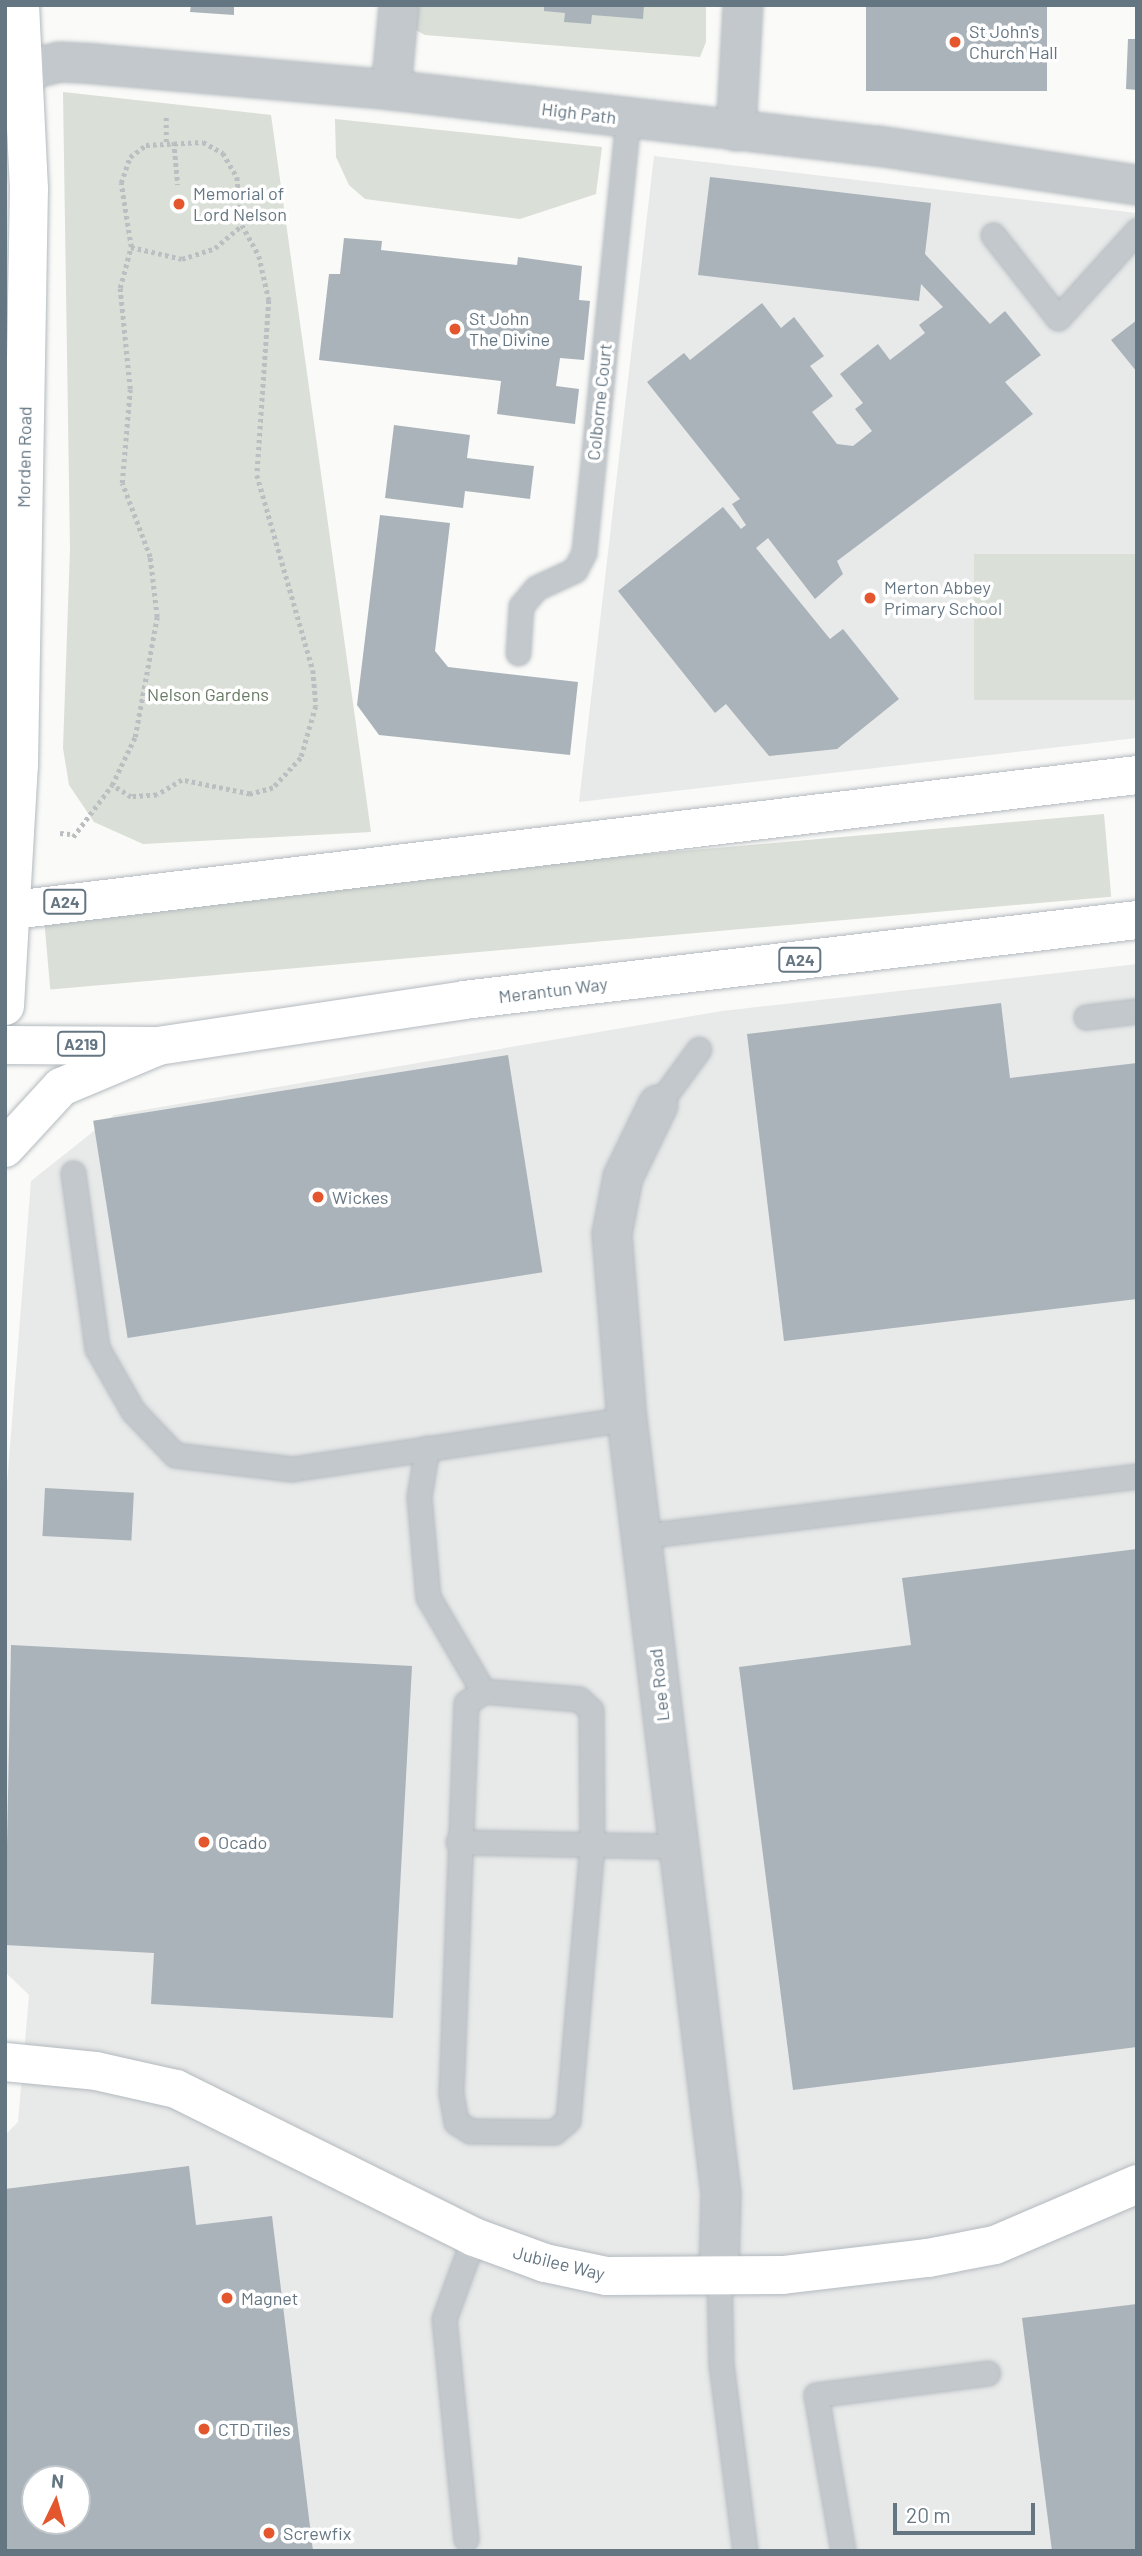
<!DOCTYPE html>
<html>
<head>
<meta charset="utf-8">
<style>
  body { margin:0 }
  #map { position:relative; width:1142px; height:2556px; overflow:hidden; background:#fafaf8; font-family:Barlow,sans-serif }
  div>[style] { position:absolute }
  .built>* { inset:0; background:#e8e9e9 }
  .green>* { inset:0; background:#dadfd7; transform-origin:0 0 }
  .building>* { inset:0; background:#aab3b9; transform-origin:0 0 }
  .path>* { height:4.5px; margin-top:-2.25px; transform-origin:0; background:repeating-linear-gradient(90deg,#bbbfc2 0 3.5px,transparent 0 7px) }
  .roads { filter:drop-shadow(0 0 2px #b3babf) drop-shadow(0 0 2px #b3babf) }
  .lane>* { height:23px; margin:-11.5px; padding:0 11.5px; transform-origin:11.5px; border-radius:11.5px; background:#c3c8cc }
  .street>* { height:38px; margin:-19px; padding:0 19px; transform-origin:19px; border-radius:19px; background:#c3c8cc }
  .secondary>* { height:38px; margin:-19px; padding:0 19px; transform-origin:19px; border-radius:19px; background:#fff }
  .primary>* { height:38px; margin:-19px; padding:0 19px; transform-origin:19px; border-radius:19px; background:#fff }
  .highway>* { height:38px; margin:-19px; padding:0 19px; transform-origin:19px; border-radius:19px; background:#fff }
  .dots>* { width:19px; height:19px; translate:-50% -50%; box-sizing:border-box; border:4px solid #fff; border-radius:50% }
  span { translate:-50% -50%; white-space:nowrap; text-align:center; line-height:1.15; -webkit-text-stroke:7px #fff; paint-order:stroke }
  .shield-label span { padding:2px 5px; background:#fff; border:2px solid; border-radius:5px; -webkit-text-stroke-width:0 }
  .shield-label { font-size:16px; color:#657683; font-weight:700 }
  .poi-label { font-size:18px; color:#657683 }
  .left { translate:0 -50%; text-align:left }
  .street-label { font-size:18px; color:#657683 }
  .park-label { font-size:18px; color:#687a64 }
  .frame { position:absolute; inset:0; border:7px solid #657683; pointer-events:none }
  .north { position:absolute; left:21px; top:2465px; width:70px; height:70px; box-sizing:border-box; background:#fff; border:2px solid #c1c8cd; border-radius:50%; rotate:5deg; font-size:19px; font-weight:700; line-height:28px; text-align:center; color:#657683 }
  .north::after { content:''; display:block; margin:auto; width:24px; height:32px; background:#e4572e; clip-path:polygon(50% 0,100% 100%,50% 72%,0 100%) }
  .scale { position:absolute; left:893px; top:2503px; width:142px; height:32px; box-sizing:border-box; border:4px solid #657683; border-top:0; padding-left:9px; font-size:21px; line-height:24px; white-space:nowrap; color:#657683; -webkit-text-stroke:5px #fff; paint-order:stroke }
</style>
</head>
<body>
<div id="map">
  <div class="built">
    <div style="clip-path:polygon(654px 156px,1137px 213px,1137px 738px,579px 802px)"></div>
    <div style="clip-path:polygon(evenodd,1137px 964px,1137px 2551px,5px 2551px,5px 2135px,18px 2122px,29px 1995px,5px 1972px,5px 1509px,31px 1181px,114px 1115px,722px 1011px,1137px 964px,35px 2479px,77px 2479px,77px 2521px,35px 2521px,35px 2479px)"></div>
  </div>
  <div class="green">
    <div style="clip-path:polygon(409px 5px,706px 5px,706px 42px,700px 57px,425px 35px,410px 27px)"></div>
    <div style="clip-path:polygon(63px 92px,271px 115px,371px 832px,143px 844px,94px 822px,69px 785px,63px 748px,70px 549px)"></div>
    <div style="clip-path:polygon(335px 119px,602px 147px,596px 194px,520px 219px,365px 199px,349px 185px,336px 157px)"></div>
    <div style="left:1137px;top:554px;width:146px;height:163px;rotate:90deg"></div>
    <div style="left:1104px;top:814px;width:83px;height:1065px;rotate:85deg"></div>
  </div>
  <div class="building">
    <div style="clip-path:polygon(191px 5px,234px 5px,234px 15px,190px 12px)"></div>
    <div style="clip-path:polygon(544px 5px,644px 5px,643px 19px,592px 15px,591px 24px,564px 22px,565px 13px,544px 11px)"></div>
    <div style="left:866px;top:5px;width:181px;height:86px"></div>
    <div style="clip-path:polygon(1128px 39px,1137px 39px,1137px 90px,1126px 89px)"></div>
    <div style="clip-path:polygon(710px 177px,931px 203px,925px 254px,990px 324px,1005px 311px,1041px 355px,1005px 382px,1033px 414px,837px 561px,843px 574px,815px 599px,768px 538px,756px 548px,830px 639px,843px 629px,899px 699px,837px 749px,769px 756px,726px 704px,715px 713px,618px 591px,723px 507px,741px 529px,746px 525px,732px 504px,740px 499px,647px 382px,684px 353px,690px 360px,762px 303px,781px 328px,794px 317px,824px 356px,810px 366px,833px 396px,812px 412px,837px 444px,853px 446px,872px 431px,855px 409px,863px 403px,840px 374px,878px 344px,890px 360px,925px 333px,919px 325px,943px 307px,921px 284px,919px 301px,698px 275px)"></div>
    <div style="clip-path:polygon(344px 238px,382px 241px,381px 250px,517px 265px,518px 257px,582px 266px,579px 300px,590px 301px,584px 360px,560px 358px,556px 386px,579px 389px,575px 424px,497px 414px,501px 381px,319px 360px,329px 274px,340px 274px)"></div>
    <div style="clip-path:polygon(1137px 320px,1137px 372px,1111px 340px)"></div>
    <div style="clip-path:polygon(394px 425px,470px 435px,467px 458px,534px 466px,530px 499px,465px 491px,463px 508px,385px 498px)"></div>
    <div style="clip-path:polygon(380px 515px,450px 523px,435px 651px,448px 667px,578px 682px,570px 755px,379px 735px,357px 705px)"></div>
    <div style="clip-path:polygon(1001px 1003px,1010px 1078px,1137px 1063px,1137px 1299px,784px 1341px,747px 1034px)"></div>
    <div style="left:508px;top:1055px;width:220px;height:420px;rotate:81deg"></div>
    <div style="left:45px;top:1488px;width:89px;height:48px;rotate:3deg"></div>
    <div style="clip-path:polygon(1137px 1549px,1137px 2047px,793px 2090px,739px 1667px,911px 1645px,902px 1578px)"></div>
    <div style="clip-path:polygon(11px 1645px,412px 1666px,393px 2018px,151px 2004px,154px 1953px,5px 1945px)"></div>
    <div style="clip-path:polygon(evenodd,189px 2166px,196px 2225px,272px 2216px,313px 2551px,6px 2551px,5px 2189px,189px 2166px,35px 2479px,77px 2479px,77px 2521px,35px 2521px,35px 2479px)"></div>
    <div style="clip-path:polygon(1137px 2304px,1137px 2551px,1052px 2551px,1022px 2318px)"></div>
  </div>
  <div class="path">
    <div style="left:166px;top:142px;width:27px;rotate:-90deg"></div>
    <div style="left:174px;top:142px;width:43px;rotate:84.7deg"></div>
    <div style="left:131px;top:247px;width:52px;rotate:13.2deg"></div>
    <div style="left:182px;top:259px;width:35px;rotate:-18deg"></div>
    <div style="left:215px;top:248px;width:35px;rotate:-40deg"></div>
    <div style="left:60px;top:833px;width:10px;rotate:6deg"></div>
    <div style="left:73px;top:837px;width:65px;rotate:-53.1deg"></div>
    <div style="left:112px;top:785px;width:53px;rotate:-64.4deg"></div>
    <div style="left:135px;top:737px;width:122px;rotate:-79.6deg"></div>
    <div style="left:157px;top:617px;width:60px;rotate:-96.7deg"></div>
    <div style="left:150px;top:557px;width:79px;rotate:-110.7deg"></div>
    <div style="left:122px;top:483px;width:94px;rotate:-85.1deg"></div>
    <div style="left:130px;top:389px;width:101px;rotate:-95.7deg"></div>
    <div style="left:120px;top:288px;width:42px;rotate:-75deg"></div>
    <div style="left:131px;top:247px;width:65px;rotate:-98.9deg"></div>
    <div style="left:121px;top:183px;width:28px;rotate:-71deg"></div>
    <div style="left:130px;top:157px;width:20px;rotate:-37deg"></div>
    <div style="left:146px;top:145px;width:57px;rotate:-3deg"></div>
    <div style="left:203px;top:142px;width:23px;rotate:29deg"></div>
    <div style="left:223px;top:153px;width:28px;rotate:60deg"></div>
    <div style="left:237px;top:177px;width:48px;rotate:84.1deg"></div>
    <div style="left:242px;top:225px;width:35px;rotate:61deg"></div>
    <div style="left:259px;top:256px;width:45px;rotate:77.2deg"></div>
    <div style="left:269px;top:300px;width:175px;rotate:93.9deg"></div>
    <div style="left:257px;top:475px;width:203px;rotate:74deg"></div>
    <div style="left:313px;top:670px;width:36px;rotate:85deg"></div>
    <div style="left:316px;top:706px;width:54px;rotate:106.1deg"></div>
    <div style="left:301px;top:758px;width:41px;rotate:133deg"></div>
    <div style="left:273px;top:788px;width:24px;rotate:165deg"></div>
    <div style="left:250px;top:794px;width:69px;rotate:-168.4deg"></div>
    <div style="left:182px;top:780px;width:29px;rotate:149deg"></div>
    <div style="left:157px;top:795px;width:26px;rotate:176deg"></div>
    <div style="left:131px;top:797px;width:22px;rotate:-148deg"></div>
  </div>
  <div class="roads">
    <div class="lane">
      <div style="left:993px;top:235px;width:105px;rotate:51.9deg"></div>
      <div style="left:1058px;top:318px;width:118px;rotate:-47.8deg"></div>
      <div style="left:518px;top:653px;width:47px;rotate:-86.3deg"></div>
      <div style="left:521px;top:606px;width:23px;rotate:-50deg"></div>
      <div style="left:536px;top:588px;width:43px;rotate:-24.8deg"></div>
      <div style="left:575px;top:570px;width:20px;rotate:-63deg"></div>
      <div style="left:584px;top:552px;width:435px;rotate:-84.2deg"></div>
      <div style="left:1086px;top:1017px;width:51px;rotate:-6.7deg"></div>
      <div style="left:658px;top:1105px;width:69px;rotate:-53.8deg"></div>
      <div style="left:73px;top:1173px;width:177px;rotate:82.2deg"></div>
      <div style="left:97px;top:1348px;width:73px;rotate:60.3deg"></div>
      <div style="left:133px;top:1411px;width:61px;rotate:46.3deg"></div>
      <div style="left:175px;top:1455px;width:118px;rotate:6.8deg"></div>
      <div style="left:292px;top:1469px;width:339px;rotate:-8.5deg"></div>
      <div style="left:427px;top:1448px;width:50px;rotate:99.3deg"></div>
      <div style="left:419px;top:1497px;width:100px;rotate:84.9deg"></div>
      <div style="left:428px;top:1597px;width:109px;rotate:59.7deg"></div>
      <div style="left:642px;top:1536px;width:499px;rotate:-6.9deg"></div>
      <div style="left:483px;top:1691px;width:96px;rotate:4.8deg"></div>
      <div style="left:579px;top:1699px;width:16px;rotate:43deg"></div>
      <div style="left:591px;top:1710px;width:135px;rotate:89.6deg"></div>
      <div style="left:592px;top:1845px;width:276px;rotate:95deg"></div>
      <div style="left:568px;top:2120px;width:18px;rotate:139deg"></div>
      <div style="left:554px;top:2132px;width:84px;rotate:-179.3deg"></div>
      <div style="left:470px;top:2131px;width:17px;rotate:-147deg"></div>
      <div style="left:456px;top:2122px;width:29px;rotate:-100deg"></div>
      <div style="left:451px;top:2093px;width:390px;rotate:-87.8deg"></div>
      <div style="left:466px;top:1703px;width:21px;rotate:-35deg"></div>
      <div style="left:458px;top:1842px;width:218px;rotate:1.1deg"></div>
      <div style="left:719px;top:2274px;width:90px;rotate:88.7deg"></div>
      <div style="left:721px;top:2364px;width:189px;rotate:82.7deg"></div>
      <div style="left:466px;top:2539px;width:221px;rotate:-95.7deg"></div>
      <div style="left:444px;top:2319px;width:87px;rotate:-69.9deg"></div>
      <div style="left:843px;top:2551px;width:158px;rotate:-99.8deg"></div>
      <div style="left:816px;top:2395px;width:173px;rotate:-7.3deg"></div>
    </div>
    <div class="street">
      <div style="left:19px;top:72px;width:42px;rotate:-13.7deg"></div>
      <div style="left:60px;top:62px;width:35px;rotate:3deg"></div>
      <div style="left:95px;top:64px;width:297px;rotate:5deg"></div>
      <div style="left:391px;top:90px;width:490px;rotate:6.6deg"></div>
      <div style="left:878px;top:146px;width:262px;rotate:8.6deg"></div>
      <div style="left:391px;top:90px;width:85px;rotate:-84.6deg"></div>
      <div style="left:736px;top:131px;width:126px;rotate:-86.8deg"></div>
      <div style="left:658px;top:1105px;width:80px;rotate:115.9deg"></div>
      <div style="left:623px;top:1177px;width:58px;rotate:100.9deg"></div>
      <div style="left:612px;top:1234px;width:186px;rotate:85.4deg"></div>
      <div style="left:627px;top:1419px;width:781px;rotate:83.08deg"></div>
      <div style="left:721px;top:2194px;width:80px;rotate:91.4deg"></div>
    </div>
    <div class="secondary">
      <div style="left:5px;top:2062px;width:91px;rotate:5.6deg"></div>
      <div style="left:96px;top:2071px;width:82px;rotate:12.7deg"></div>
      <div style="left:176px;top:2089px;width:333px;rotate:26.4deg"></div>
      <div style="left:474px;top:2237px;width:76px;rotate:20.1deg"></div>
      <div style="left:545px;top:2263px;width:62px;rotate:12deg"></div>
      <div style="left:606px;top:2276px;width:177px;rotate:-0.3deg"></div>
      <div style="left:783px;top:2275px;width:146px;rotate:-6.7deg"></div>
      <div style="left:928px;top:2258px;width:68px;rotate:-11deg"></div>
      <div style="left:995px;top:2245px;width:155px;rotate:-23.2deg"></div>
    </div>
    <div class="primary">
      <div style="left:5px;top:1006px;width:241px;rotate:-86.7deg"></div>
      <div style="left:19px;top:765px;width:576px;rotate:-89.01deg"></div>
      <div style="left:29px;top:189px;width:184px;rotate:-92.8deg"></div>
      <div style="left:5px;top:1045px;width:153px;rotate:0.4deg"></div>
    </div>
    <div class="highway">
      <div style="left:5px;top:911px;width:1140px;rotate:-6.85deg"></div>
      <div style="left:5px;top:1148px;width:83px;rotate:-47.4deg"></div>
      <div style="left:61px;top:1087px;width:105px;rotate:-22.9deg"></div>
      <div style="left:158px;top:1046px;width:309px;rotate:-8.5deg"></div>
      <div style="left:464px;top:1000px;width:678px;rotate:-6.78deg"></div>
    </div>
  </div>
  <div class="dots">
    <div style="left:955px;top:42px;background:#e4572e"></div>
    <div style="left:179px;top:204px;background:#e4572e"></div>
    <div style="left:455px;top:329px;background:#e4572e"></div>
    <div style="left:870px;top:598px;background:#e4572e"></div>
    <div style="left:318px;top:1197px;background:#e4572e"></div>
    <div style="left:204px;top:1842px;background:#e4572e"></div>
    <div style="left:227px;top:2298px;background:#e4572e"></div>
    <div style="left:204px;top:2429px;background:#e4572e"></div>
    <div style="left:269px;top:2533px;background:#e4572e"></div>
  </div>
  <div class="shield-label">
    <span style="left:65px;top:902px">A24</span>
    <span style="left:800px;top:960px">A24</span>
    <span style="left:81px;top:1044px">A219</span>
  </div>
  <div class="poi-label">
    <span class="left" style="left:969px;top:42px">St John's<br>Church Hall</span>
    <span class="left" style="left:193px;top:204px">Memorial of<br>Lord Nelson</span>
    <span class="left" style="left:469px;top:329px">St John<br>The Divine</span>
    <span class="left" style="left:884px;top:598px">Merton Abbey<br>Primary School</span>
    <span class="left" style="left:332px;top:1197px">Wickes</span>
    <span class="left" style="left:218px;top:1842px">Ocado</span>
    <span class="left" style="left:241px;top:2298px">Magnet</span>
    <span class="left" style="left:218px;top:2429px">CTD Tiles</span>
    <span class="left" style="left:283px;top:2533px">Screwfix</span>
  </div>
  <div class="street-label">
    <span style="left:579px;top:113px;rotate:7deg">High Path</span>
    <span style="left:599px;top:402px;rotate:-84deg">Colborne Court</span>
    <span style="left:24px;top:457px;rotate:-89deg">Morden Road</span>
    <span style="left:553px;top:990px;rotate:-7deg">Merantun Way</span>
    <span style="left:659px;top:1685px;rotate:-96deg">Lee Road</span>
    <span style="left:559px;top:2263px;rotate:14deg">Jubilee Way</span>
  </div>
  <div class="park-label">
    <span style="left:208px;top:694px">Nelson Gardens</span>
  </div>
  <div class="frame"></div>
  <div class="north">N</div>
  <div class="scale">20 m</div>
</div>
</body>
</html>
